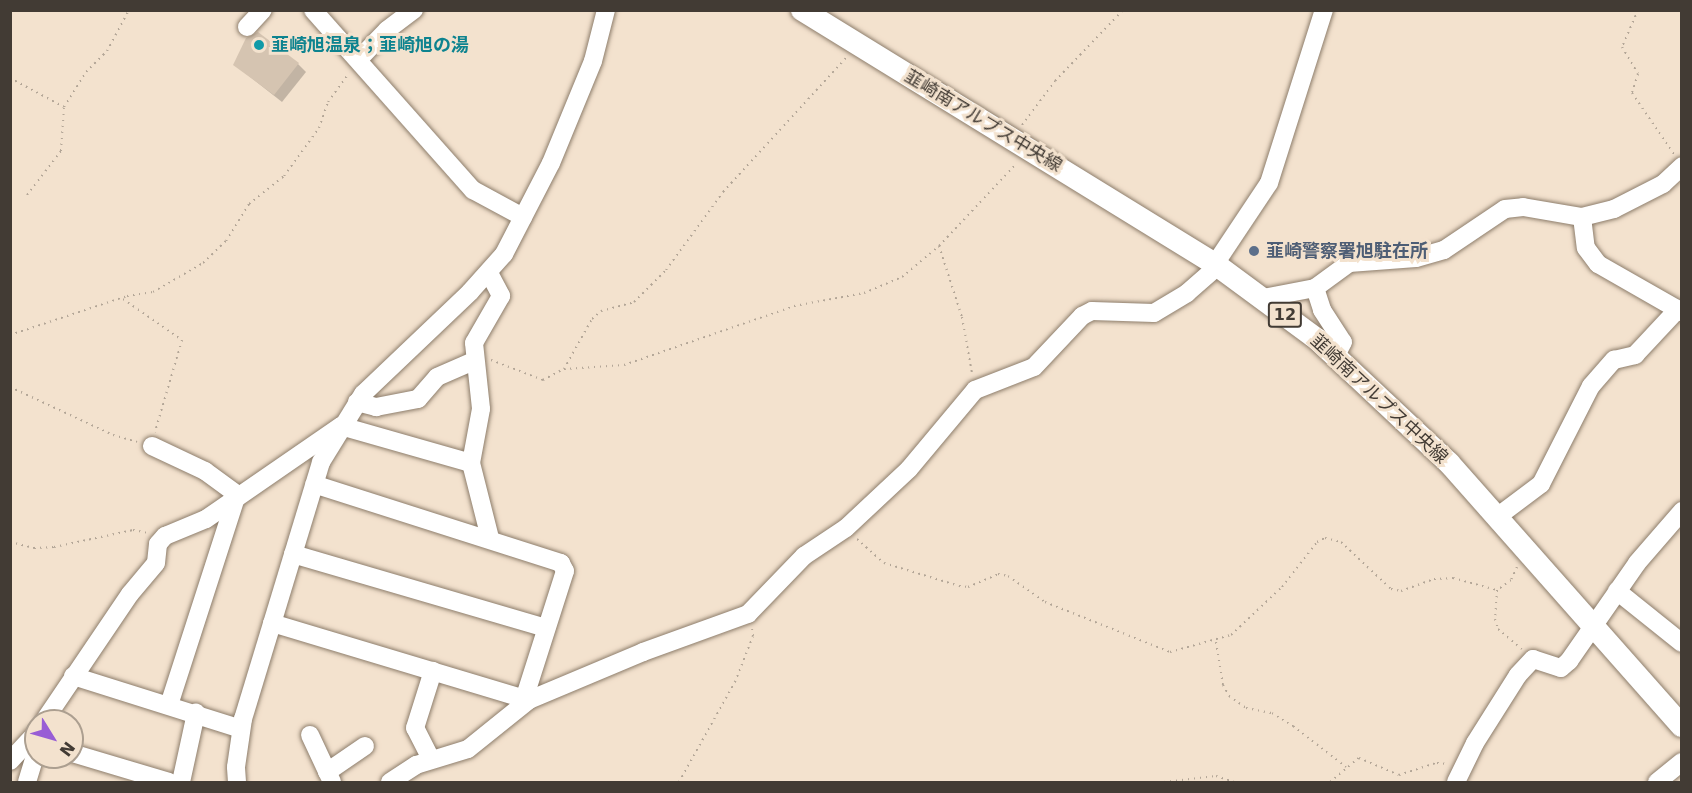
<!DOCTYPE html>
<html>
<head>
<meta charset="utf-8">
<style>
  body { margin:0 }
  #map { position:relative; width:1692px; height:793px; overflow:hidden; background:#f3e2ce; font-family:"DejaVu Sans","Noto Sans JP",sans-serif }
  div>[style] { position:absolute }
  .shadow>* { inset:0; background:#0003 }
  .building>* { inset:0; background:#d5c4b1 }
  .path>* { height:2px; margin-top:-1px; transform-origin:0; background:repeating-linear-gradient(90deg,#b3a697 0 1.5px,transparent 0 6px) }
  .roads { filter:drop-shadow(0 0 2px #8d7d6b) drop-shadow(0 0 2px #8d7d6b) }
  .minor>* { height:18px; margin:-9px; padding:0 9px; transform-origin:9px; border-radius:9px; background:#fff }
  .major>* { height:22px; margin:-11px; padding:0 11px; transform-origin:11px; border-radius:11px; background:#fff }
  .dots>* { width:16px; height:16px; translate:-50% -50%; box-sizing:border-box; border:3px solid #f3e2ce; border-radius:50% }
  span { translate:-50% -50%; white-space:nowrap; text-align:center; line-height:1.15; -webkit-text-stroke:6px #f3e2ce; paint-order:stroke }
  .shield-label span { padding:2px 4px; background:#f3e2ce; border:2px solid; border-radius:4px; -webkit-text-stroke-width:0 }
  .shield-label { font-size:16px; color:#423b34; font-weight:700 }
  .culture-label { font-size:18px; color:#0d838f; font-weight:700 }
  .left { translate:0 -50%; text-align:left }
  .street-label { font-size:18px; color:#423b34 }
  .service-label { font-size:18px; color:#4e5e75; font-weight:700 }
  .frame { position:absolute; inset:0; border:12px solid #423b34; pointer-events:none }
  .north { position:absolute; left:24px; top:709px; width:60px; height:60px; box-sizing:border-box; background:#f3e2ce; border:2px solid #ac9f90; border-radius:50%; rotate:127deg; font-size:16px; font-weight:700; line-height:24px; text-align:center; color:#423b34 }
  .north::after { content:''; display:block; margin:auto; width:21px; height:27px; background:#985dd5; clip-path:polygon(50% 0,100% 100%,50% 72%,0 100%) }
</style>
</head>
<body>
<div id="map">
  <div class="shadow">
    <div style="clip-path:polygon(298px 64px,306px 72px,282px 102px,235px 65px)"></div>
  </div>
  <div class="building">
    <div style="clip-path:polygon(258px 32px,299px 63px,274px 95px,233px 65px,246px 38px)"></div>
  </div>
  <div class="path">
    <div style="left:1638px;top:10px;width:40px;rotate:113.4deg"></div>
    <div style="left:1622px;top:47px;width:31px;rotate:59deg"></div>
    <div style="left:1638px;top:74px;width:20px;rotate:108deg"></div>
    <div style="left:1632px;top:93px;width:74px;rotate:55.5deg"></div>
    <div style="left:10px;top:78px;width:61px;rotate:28.2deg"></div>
    <div style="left:64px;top:107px;width:41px;rotate:-57.8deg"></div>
    <div style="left:86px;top:72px;width:30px;rotate:-45deg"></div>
    <div style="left:107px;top:51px;width:47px;rotate:-61.8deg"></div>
    <div style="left:1022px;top:125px;width:55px;rotate:-53.1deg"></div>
    <div style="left:1055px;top:81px;width:98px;rotate:-46.2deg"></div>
    <div style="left:27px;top:195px;width:56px;rotate:-52.3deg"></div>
    <div style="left:61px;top:151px;width:43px;rotate:-86deg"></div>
    <div style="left:939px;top:246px;width:75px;rotate:72.1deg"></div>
    <div style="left:962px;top:317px;width:57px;rotate:79.9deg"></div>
    <div style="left:123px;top:299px;width:72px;rotate:34.8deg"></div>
    <div style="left:182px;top:340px;width:96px;rotate:106.4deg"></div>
    <div style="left:10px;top:335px;width:123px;rotate:-18.4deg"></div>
    <div style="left:127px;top:296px;width:26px;rotate:-9deg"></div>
    <div style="left:153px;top:292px;width:58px;rotate:-30.1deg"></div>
    <div style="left:203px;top:263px;width:32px;rotate:-44deg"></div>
    <div style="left:226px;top:241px;width:44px;rotate:-58.1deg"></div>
    <div style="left:249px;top:204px;width:45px;rotate:-38.7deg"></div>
    <div style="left:284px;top:176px;width:59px;rotate:-53.9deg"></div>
    <div style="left:319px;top:128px;width:28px;rotate:-71deg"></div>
    <div style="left:328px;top:102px;width:36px;rotate:-54deg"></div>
    <div style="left:491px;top:360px;width:56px;rotate:21deg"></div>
    <div style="left:543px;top:380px;width:24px;rotate:-28deg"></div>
    <div style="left:564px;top:369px;width:57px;rotate:-60.8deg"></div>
    <div style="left:592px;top:319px;width:12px;rotate:-42deg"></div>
    <div style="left:601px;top:311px;width:34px;rotate:-15deg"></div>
    <div style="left:634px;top:302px;width:45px;rotate:-45deg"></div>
    <div style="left:666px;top:270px;width:97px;rotate:-53.8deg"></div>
    <div style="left:723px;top:192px;width:182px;rotate:-47.5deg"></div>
    <div style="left:564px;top:369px;width:60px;rotate:-3.8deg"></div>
    <div style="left:624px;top:365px;width:180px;rotate:-19.1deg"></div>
    <div style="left:794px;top:306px;width:71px;rotate:-10.5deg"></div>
    <div style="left:864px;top:293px;width:41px;rotate:-22.8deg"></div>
    <div style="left:902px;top:277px;width:48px;rotate:-40deg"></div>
    <div style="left:939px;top:246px;width:112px;rotate:-46.8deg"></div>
    <div style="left:10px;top:387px;width:114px;rotate:25deg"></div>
    <div style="left:113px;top:435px;width:25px;rotate:16deg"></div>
    <div style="left:857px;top:539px;width:36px;rotate:42deg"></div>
    <div style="left:884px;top:563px;width:78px;rotate:17deg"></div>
    <div style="left:959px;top:586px;width:9px;rotate:6deg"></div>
    <div style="left:968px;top:587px;width:33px;rotate:-23deg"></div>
    <div style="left:998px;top:574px;width:10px;rotate:11deg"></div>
    <div style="left:1008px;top:576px;width:45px;rotate:35.1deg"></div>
    <div style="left:1045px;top:602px;width:135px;rotate:21.8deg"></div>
    <div style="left:1170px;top:652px;width:63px;rotate:-15.6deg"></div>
    <div style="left:1231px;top:635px;width:70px;rotate:-43.3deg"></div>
    <div style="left:1282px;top:587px;width:57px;rotate:-52.1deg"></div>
    <div style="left:1317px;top:542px;width:9px;rotate:-27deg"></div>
    <div style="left:1325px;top:538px;width:16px;rotate:14deg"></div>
    <div style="left:1341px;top:542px;width:69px;rotate:43.2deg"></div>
    <div style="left:1391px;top:589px;width:10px;rotate:11deg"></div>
    <div style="left:1401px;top:591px;width:35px;rotate:-20deg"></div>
    <div style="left:1434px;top:579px;width:19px;rotate:-3deg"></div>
    <div style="left:1453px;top:578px;width:46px;rotate:15.3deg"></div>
    <div style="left:10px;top:542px;width:25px;rotate:14deg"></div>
    <div style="left:34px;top:548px;width:20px;rotate:-3deg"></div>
    <div style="left:54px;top:547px;width:81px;rotate:-12.1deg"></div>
    <div style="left:133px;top:530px;width:15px;rotate:11deg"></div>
    <div style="left:1517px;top:567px;width:14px;rotate:115deg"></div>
    <div style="left:1511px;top:580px;width:17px;rotate:144deg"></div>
    <div style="left:1497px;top:590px;width:29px;rotate:94deg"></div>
    <div style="left:1495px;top:619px;width:10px;rotate:73deg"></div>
    <div style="left:1498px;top:629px;width:31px;rotate:40deg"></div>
    <div style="left:1216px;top:642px;width:44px;rotate:80.8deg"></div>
    <div style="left:1223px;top:685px;width:13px;rotate:61deg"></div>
    <div style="left:1229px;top:696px;width:21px;rotate:35deg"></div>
    <div style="left:1246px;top:708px;width:26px;rotate:11deg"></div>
    <div style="left:1272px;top:713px;width:25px;rotate:32deg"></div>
    <div style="left:1293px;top:726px;width:67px;rotate:37.7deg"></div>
    <div style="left:679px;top:782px;width:115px;rotate:-60.8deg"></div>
    <div style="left:735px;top:682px;width:49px;rotate:-68.6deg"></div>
    <div style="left:753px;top:636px;width:7px;rotate:-98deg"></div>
    <div style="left:1164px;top:782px;width:52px;rotate:-6.6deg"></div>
    <div style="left:1216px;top:776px;width:19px;rotate:18deg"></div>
    <div style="left:1330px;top:782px;width:38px;rotate:-40deg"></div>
    <div style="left:1359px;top:758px;width:43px;rotate:23deg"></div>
    <div style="left:1399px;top:775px;width:40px;rotate:-18deg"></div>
    <div style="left:1437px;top:763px;width:10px;rotate:6deg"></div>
  </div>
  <div class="roads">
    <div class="minor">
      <div style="left:313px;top:10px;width:241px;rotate:48.4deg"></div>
      <div style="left:473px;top:190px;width:57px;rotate:28.4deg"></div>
      <div style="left:247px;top:27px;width:23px;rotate:-47deg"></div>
      <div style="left:359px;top:59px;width:40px;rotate:-46deg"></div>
      <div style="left:387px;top:30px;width:34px;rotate:-37deg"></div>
      <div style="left:1582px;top:217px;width:31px;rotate:83deg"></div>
      <div style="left:1586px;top:248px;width:20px;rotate:53deg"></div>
      <div style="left:1598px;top:264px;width:97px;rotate:29.7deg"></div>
      <div style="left:1215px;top:264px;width:97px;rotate:-56.3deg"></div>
      <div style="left:1269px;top:183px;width:182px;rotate:-72.4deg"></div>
      <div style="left:489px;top:273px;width:26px;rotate:62deg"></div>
      <div style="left:501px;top:296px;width:54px;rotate:119.9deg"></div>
      <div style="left:474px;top:343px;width:66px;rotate:83.9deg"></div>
      <div style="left:481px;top:409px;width:55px;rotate:100.5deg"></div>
      <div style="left:471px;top:463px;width:77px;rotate:75.8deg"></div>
      <div style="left:1315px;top:288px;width:23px;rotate:72deg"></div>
      <div style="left:1322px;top:310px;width:38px;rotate:57deg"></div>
      <div style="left:1343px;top:342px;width:16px;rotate:117deg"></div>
      <div style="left:1263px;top:298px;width:53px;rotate:-10.9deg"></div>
      <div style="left:1315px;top:288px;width:42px;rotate:-36.3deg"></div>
      <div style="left:1349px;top:263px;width:67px;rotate:-4.3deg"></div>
      <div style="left:1416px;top:258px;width:29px;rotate:-16deg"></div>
      <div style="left:1444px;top:250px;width:73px;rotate:-33.9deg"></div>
      <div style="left:1505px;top:209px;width:18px;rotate:-6deg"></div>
      <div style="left:1523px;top:207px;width:60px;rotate:9.6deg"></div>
      <div style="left:1582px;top:217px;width:33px;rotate:-14deg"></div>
      <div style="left:1614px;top:209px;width:55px;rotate:-27deg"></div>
      <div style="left:1663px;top:184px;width:26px;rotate:-43deg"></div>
      <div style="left:357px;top:402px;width:20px;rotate:15deg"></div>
      <div style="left:376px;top:407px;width:43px;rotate:-10.8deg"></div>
      <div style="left:418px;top:399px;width:29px;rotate:-49deg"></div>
      <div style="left:437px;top:377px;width:40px;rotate:-23.4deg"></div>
      <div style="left:152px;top:446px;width:59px;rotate:25.3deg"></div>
      <div style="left:205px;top:471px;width:42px;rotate:36.3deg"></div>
      <div style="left:1497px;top:517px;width:55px;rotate:-36.9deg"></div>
      <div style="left:1541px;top:484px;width:110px;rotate:-63deg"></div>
      <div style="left:1591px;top:386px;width:35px;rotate:-49deg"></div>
      <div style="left:1614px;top:360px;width:22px;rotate:-13deg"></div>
      <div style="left:1635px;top:355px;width:63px;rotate:-46.9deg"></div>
      <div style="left:293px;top:554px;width:264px;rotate:16.3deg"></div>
      <div style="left:1617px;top:591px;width:83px;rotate:38.7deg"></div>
      <div style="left:272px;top:623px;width:268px;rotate:16.7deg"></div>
      <div style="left:529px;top:700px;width:10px;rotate:-101deg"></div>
      <div style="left:527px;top:690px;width:125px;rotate:-72.3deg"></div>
      <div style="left:565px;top:571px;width:9px;rotate:-117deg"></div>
      <div style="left:561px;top:563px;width:259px;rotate:-162.3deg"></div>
      <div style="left:73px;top:676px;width:176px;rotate:17.5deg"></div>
      <div style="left:169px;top:705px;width:218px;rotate:-72.1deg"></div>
      <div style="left:44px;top:721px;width:153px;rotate:-55.9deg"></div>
      <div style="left:130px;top:594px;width:40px;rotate:-50deg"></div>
      <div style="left:156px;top:563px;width:19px;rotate:-84deg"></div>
      <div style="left:158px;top:544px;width:11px;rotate:-49deg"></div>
      <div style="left:165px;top:536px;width:44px;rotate:-22.5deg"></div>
      <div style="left:206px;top:519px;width:164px;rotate:-34.6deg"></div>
      <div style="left:341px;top:426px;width:135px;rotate:15.9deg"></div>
      <div style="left:310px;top:735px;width:52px;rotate:64.9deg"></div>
      <div style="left:72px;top:753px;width:101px;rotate:16.6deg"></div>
      <div style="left:431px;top:759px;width:35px;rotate:-117deg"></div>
      <div style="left:415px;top:728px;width:60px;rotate:-72.5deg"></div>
      <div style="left:10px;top:761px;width:38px;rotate:-47deg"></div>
      <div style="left:327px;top:772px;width:46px;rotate:-34.4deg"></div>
      <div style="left:27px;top:782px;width:31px;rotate:-73deg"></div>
      <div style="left:181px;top:782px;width:71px;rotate:-77.7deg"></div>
      <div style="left:237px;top:782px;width:15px;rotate:-94deg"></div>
      <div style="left:236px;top:767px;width:49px;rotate:-81.7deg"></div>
      <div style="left:243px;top:719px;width:269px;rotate:-73.1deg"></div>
      <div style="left:321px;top:462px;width:80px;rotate:-58.3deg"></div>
      <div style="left:363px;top:394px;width:148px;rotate:-43.6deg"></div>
      <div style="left:470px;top:292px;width:51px;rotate:-48.2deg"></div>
      <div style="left:504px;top:254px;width:102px;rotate:-62.7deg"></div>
      <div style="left:551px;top:163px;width:110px;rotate:-67.6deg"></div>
      <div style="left:593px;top:61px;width:53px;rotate:-75.7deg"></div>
      <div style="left:390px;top:782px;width:31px;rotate:-33deg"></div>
      <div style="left:416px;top:765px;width:54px;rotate:-17.1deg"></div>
      <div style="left:468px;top:749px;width:78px;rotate:-38.8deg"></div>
      <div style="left:529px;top:700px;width:124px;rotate:-22.8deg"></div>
      <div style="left:643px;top:652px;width:112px;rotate:-19.9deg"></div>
      <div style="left:748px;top:614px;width:81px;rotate:-46deg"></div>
      <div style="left:804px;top:556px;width:50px;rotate:-33.7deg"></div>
      <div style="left:846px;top:528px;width:86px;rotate:-43.1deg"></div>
      <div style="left:909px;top:469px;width:103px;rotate:-50.1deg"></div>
      <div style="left:975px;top:390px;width:63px;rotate:-21.3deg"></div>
      <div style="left:1034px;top:367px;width:70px;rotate:-46.7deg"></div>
      <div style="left:1082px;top:316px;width:11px;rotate:-27deg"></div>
      <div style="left:1092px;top:311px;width:62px;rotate:1.8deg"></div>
      <div style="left:1154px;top:313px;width:39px;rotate:-31deg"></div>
      <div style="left:1187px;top:293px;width:41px;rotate:-41.1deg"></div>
      <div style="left:1456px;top:782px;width:43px;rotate:-64deg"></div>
      <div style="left:1475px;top:743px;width:80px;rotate:-57.7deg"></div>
      <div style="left:1518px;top:675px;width:22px;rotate:-47deg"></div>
      <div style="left:1533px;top:659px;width:29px;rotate:18deg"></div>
      <div style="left:1561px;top:668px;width:11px;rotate:-41deg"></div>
      <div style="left:1569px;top:661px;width:119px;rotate:-55.2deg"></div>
      <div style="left:1637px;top:563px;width:69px;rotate:-49.1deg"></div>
      <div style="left:1657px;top:782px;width:32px;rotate:-39deg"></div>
    </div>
    <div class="major">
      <div style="left:802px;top:10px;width:485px;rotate:31.6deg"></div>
      <div style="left:1215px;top:264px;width:128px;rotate:36.4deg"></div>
      <div style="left:1318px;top:340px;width:180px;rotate:43.2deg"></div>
      <div style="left:1449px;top:463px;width:351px;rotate:48.5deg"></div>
    </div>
  </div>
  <div class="dots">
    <div style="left:259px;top:45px;background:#0f9aa8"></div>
    <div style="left:1254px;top:251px;background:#5c6f8a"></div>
  </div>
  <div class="shield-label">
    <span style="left:1285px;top:315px">12</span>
  </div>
  <div class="culture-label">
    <span class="left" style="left:271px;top:45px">韮崎旭温泉；韮崎旭の湯</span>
  </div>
  <div class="street-label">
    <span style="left:983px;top:121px;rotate:31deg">韮崎南アルプス中央線</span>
    <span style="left:1379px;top:399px;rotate:43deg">韮崎南アルプス中央線</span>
  </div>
  <div class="service-label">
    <span class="left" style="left:1266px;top:251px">韮崎警察署旭駐在所</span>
  </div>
  <div class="frame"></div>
  <div class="north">N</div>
</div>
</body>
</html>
